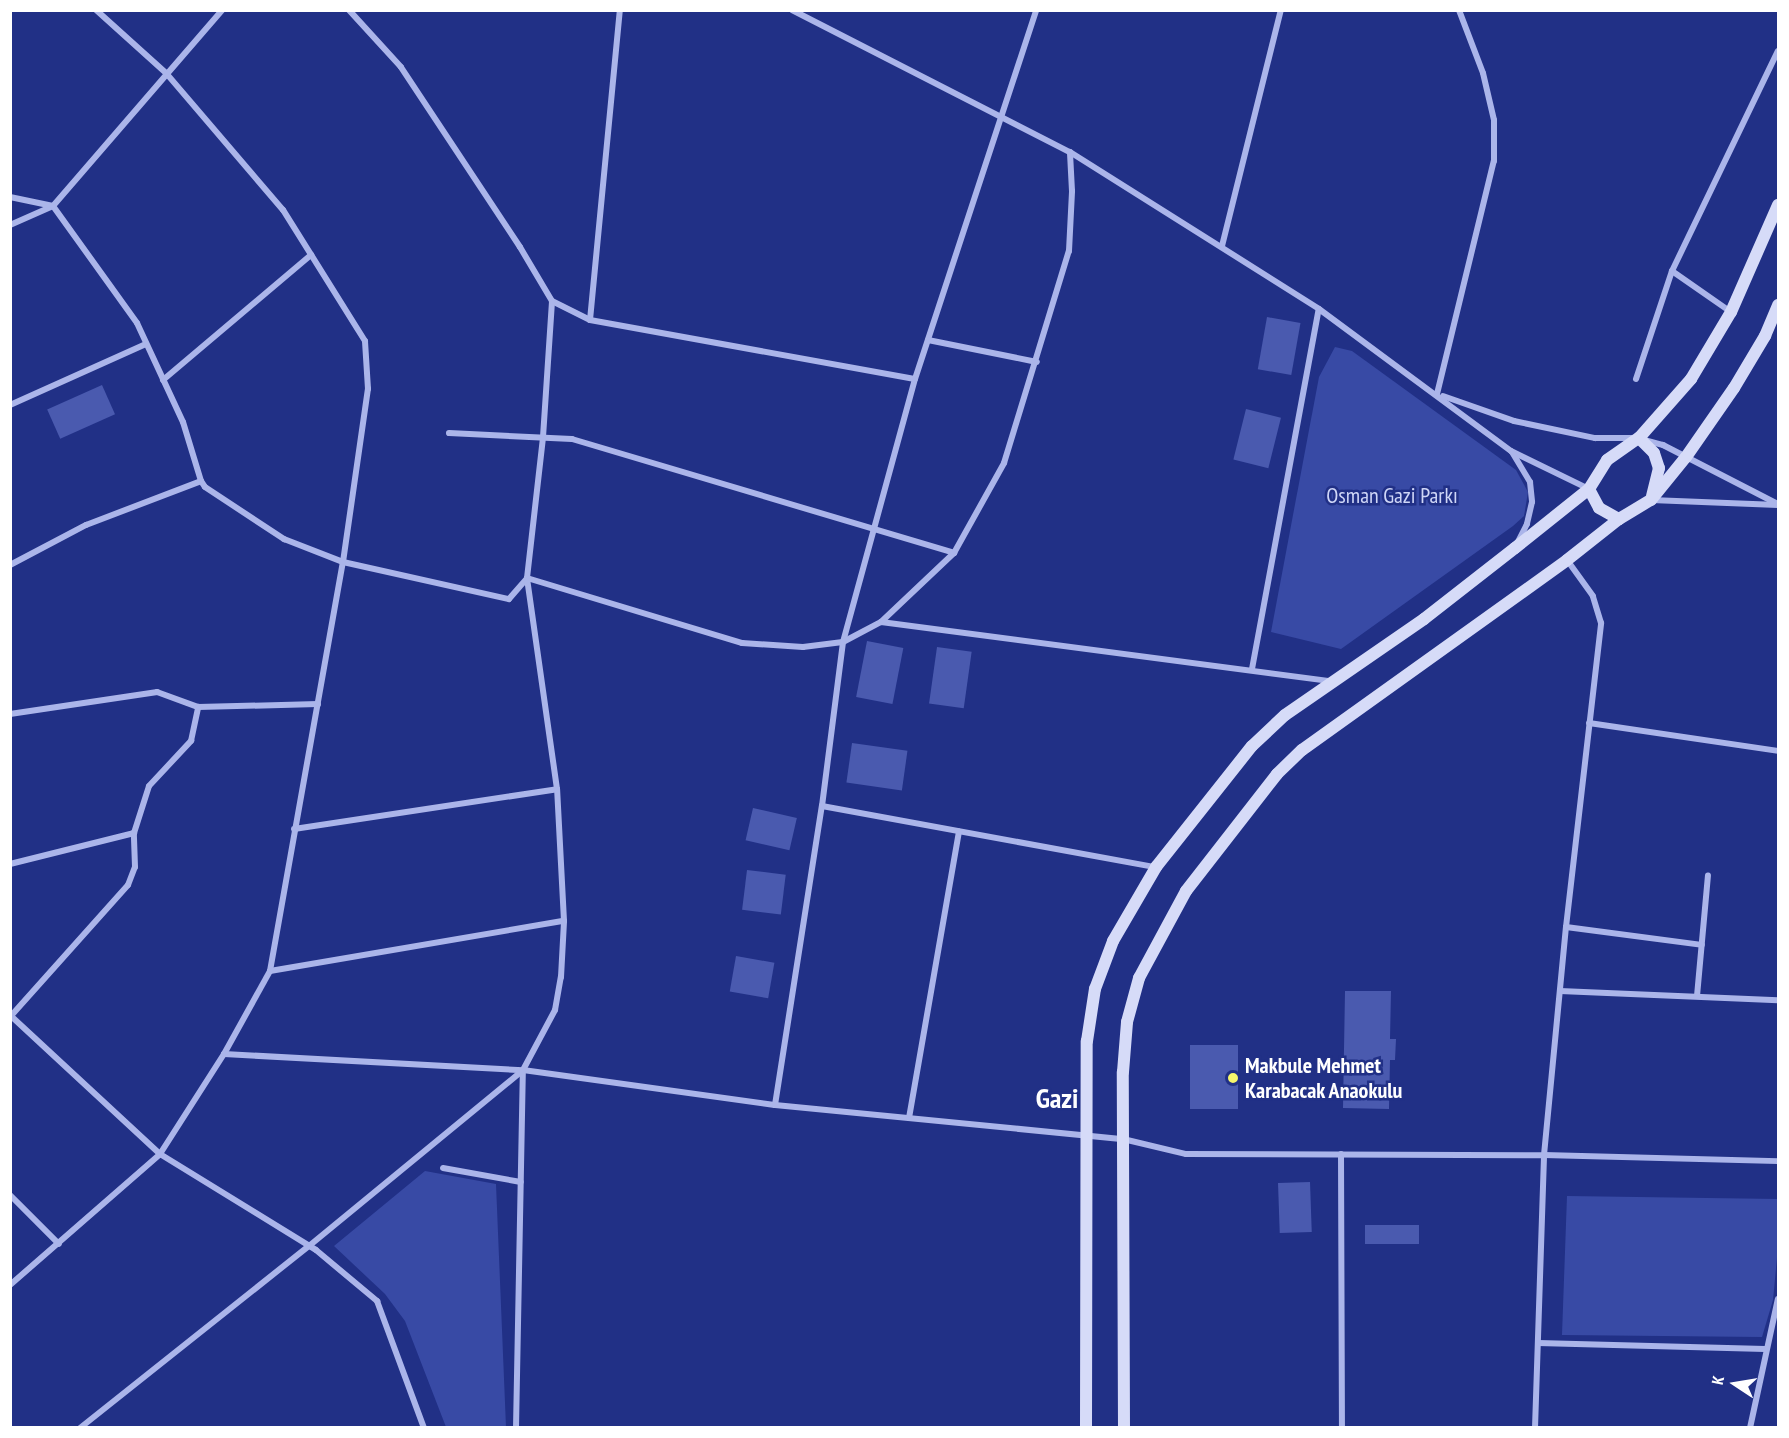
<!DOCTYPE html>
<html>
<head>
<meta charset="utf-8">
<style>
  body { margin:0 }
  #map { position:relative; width:1789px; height:1438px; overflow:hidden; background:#213086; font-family:"PT Sans Narrow",sans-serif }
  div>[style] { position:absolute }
  .green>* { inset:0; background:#384aa5 }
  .building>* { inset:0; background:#4a5aaf; transform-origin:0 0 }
  .minor>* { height:6px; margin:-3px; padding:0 3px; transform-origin:3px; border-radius:3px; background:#abb5ea }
  .secondary>* { height:12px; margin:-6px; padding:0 6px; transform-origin:6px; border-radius:6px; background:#d6dbf8 }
  .dots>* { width:16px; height:16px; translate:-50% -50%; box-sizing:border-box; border:3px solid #213086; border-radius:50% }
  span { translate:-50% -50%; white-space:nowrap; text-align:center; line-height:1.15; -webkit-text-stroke:5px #213086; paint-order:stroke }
  .park-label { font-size:22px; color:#cfd6f7 }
  .poi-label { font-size:22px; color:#fff; font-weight:700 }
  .left { translate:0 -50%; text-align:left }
  .district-label { font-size:28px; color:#fff; font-weight:700 }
  .frame { position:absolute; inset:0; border:12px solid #fff; pointer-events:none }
  .north { position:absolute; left:1705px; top:1354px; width:60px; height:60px; -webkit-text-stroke:4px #213086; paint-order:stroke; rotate:282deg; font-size:16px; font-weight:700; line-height:24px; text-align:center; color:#fff }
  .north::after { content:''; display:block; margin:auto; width:21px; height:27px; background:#fff; clip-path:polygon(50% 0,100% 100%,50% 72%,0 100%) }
</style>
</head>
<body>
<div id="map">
  <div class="green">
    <div style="clip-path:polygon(1335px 347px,1352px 351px,1516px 470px,1528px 492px,1524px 516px,1513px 526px,1341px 649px,1271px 632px,1319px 377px)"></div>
    <div style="clip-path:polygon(425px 1171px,496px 1184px,506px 1427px,446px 1427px,405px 1321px,385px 1294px,334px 1246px)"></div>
    <div style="clip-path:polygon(1567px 1196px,1778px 1199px,1778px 1247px,1773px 1300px,1762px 1337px,1562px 1335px)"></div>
  </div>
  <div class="building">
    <div style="left:1267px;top:317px;width:34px;height:53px;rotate:10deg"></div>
    <div style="left:102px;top:385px;width:32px;height:60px;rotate:66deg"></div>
    <div style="left:1246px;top:409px;width:36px;height:52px;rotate:14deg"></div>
    <div style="left:867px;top:641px;width:37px;height:57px;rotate:11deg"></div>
    <div style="left:937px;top:647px;width:35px;height:57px;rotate:8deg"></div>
    <div style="left:852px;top:743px;width:56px;height:40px;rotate:8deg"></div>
    <div style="left:753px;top:808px;width:45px;height:33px;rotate:13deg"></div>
    <div style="left:747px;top:870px;width:39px;height:40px;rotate:7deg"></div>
    <div style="left:736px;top:956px;width:39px;height:36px;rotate:10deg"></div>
    <div style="clip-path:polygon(1345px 991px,1391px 991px,1390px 1039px,1396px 1039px,1395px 1060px,1390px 1060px,1389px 1109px,1343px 1108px)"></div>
    <div style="left:1190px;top:1045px;width:48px;height:64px"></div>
    <div style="left:1310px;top:1182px;width:50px;height:32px;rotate:88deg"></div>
    <div style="left:1365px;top:1225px;width:54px;height:19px"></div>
  </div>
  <div class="minor">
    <div style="left:792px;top:10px;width:312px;rotate:27.1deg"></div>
    <div style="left:1070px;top:152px;width:294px;rotate:32.2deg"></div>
    <div style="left:1319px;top:309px;width:239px;rotate:36.5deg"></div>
    <div style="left:1511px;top:451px;width:87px;rotate:26deg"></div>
    <div style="left:10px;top:197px;width:44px;rotate:11.8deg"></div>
    <div style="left:53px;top:206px;width:144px;rotate:54.3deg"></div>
    <div style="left:137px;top:323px;width:109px;rotate:65.1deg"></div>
    <div style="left:183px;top:422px;width:62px;rotate:73deg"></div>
    <div style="left:201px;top:481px;width:7px;rotate:56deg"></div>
    <div style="left:205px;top:487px;width:95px;rotate:33.4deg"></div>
    <div style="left:284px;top:539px;width:63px;rotate:21.3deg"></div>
    <div style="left:343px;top:562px;width:170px;rotate:12.6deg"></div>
    <div style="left:509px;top:599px;width:28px;rotate:-49deg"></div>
    <div style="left:10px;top:225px;width:47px;rotate:-23.8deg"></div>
    <div style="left:53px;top:206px;width:259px;rotate:-49.2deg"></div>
    <div style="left:1222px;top:246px;width:243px;rotate:-76deg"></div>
    <div style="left:1672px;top:271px;width:72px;rotate:34.8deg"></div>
    <div style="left:552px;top:301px;width:42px;rotate:26.6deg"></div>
    <div style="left:590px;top:320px;width:330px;rotate:10.3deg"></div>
    <div style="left:590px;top:320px;width:311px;rotate:-84.5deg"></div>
    <div style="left:928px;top:340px;width:111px;rotate:11.4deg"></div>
    <div style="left:1636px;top:379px;width:114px;rotate:-71.6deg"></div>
    <div style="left:1672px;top:271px;width:244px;rotate:-64.3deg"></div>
    <div style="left:163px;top:380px;width:194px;rotate:-40.2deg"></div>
    <div style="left:1437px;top:394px;width:240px;rotate:-76.3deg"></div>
    <div style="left:1494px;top:161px;width:41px;rotate:-90deg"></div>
    <div style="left:1494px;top:120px;width:48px;rotate:-103.2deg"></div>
    <div style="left:1483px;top:73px;width:67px;rotate:-110.9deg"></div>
    <div style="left:1443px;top:396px;width:75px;rotate:19.4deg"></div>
    <div style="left:1514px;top:421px;width:83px;rotate:11.9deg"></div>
    <div style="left:1595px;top:438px;width:39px"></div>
    <div style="left:10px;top:405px;width:149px;rotate:-24.2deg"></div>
    <div style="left:449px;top:433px;width:123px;rotate:2.8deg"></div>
    <div style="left:572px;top:439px;width:399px;rotate:16.6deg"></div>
    <div style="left:1644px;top:440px;width:20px;rotate:15deg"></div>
    <div style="left:1663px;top:445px;width:129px;rotate:27.2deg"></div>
    <div style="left:1512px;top:452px;width:35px;rotate:59deg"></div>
    <div style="left:1530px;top:482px;width:20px;rotate:84deg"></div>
    <div style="left:1532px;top:502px;width:23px;rotate:103deg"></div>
    <div style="left:1527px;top:524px;width:20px;rotate:117deg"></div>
    <div style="left:1651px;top:500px;width:127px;rotate:2.3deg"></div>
    <div style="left:10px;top:565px;width:86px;rotate:-27.8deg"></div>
    <div style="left:86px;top:525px;width:123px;rotate:-20.9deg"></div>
    <div style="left:527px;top:578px;width:225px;rotate:16.8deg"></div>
    <div style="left:742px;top:643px;width:61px;rotate:3.8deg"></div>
    <div style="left:803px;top:647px;width:40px;rotate:-7.1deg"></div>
    <div style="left:843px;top:642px;width:43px;rotate:-27.8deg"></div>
    <div style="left:881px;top:622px;width:100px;rotate:-43.4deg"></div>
    <div style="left:954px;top:553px;width:103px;rotate:-60.9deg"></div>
    <div style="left:1004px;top:463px;width:222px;rotate:-73deg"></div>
    <div style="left:1069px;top:251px;width:60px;rotate:-87.1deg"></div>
    <div style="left:1072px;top:191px;width:39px;rotate:-93deg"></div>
    <div style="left:881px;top:622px;width:453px;rotate:7.5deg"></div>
    <div style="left:1252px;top:669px;width:366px;rotate:-79.5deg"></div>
    <div style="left:10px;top:714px;width:149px;rotate:-8.5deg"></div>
    <div style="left:157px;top:692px;width:44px;rotate:20.1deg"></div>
    <div style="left:198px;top:707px;width:120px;rotate:-1.4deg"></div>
    <div style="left:1589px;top:723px;width:191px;rotate:8.4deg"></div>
    <div style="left:822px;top:806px;width:340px;rotate:10.4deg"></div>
    <div style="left:294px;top:829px;width:266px;rotate:-8.6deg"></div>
    <div style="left:10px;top:864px;width:128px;rotate:-14deg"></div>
    <div style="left:1566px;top:927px;width:137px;rotate:7.5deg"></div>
    <div style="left:270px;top:971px;width:298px;rotate:-9.7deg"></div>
    <div style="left:1560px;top:991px;width:218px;rotate:2.4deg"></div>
    <div style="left:1697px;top:996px;width:121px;rotate:-84.8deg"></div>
    <div style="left:11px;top:1016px;width:203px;rotate:42.8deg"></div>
    <div style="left:160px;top:1154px;width:183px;rotate:31.6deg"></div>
    <div style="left:316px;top:1250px;width:80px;rotate:39.9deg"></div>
    <div style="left:377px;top:1301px;width:135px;rotate:69.7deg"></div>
    <div style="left:10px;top:1017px;width:177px;rotate:-48.2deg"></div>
    <div style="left:128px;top:885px;width:19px;rotate:-69deg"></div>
    <div style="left:135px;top:867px;width:34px;rotate:-92deg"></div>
    <div style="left:134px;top:833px;width:49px;rotate:-72.3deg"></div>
    <div style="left:149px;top:786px;width:62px;rotate:-47deg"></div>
    <div style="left:191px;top:741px;width:35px;rotate:-78deg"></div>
    <div style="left:224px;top:1054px;width:299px;rotate:3.1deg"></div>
    <div style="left:523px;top:1070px;width:254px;rotate:7.9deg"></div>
    <div style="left:775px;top:1105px;width:350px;rotate:5.6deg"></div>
    <div style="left:1123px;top:1139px;width:65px;rotate:13.4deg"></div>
    <div style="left:1186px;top:1154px;width:358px;rotate:0.2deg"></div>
    <div style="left:1544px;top:1155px;width:234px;rotate:1.5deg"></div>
    <div style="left:775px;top:1105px;width:303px;rotate:-81.1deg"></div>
    <div style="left:822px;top:806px;width:165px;rotate:-82.7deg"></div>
    <div style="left:843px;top:642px;width:273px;rotate:-74.7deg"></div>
    <div style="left:915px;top:379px;width:388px;rotate:-71.8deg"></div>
    <div style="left:909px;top:1118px;width:291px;rotate:-80.1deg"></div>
    <div style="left:1341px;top:1154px;width:274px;rotate:89.8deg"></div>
    <div style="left:443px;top:1168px;width:79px;rotate:10.2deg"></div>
    <div style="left:10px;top:1195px;width:69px;rotate:45deg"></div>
    <div style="left:10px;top:1285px;width:199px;rotate:-41.1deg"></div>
    <div style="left:160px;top:1154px;width:119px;rotate:-57.4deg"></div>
    <div style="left:224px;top:1054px;width:95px;rotate:-61deg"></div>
    <div style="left:270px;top:971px;width:415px;rotate:-79.9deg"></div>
    <div style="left:343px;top:562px;width:175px;rotate:-81.8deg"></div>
    <div style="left:368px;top:389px;width:48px;rotate:-93.6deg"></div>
    <div style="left:365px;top:341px;width:155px;rotate:-122deg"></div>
    <div style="left:283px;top:210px;width:180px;rotate:-130.5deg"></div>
    <div style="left:166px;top:73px;width:94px;rotate:-138deg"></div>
    <div style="left:1538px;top:1343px;width:227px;rotate:1.5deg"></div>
    <div style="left:80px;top:1428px;width:293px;rotate:-38.5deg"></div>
    <div style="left:309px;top:1246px;width:277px;rotate:-39.4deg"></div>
    <div style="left:523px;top:1070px;width:68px;rotate:-61.9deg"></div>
    <div style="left:555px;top:1010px;width:34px;rotate:-80deg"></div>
    <div style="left:561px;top:977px;width:56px;rotate:-86.9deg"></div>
    <div style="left:564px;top:921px;width:132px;rotate:-93deg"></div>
    <div style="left:557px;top:789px;width:213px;rotate:-98.1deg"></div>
    <div style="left:527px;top:578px;width:142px;rotate:-83.5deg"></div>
    <div style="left:543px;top:437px;width:136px;rotate:-86.2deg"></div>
    <div style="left:552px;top:301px;width:63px;rotate:-120.7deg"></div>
    <div style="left:520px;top:247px;width:216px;rotate:-123.5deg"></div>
    <div style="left:401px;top:67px;width:77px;rotate:-132.4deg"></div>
    <div style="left:516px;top:1428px;width:358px;rotate:-88.9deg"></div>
    <div style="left:1535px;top:1428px;width:273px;rotate:-88.1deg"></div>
    <div style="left:1544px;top:1155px;width:229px;rotate:-84.5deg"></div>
    <div style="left:1566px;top:927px;width:306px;rotate:-83.4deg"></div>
    <div style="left:1601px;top:623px;width:28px;rotate:-107deg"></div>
    <div style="left:1593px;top:596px;width:44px;rotate:-125.8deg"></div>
    <div style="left:1750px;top:1428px;width:132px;rotate:-77.8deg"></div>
  </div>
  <div class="secondary">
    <div style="left:1639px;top:438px;width:21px;rotate:45deg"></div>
    <div style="left:1654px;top:453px;width:16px;rotate:72deg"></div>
    <div style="left:1659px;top:468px;width:29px;rotate:104deg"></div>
    <div style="left:1589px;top:489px;width:21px;rotate:62deg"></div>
    <div style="left:1599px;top:508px;width:23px;rotate:29deg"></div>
    <div style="left:1086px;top:1428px;width:387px;rotate:-89.9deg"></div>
    <div style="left:1087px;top:1041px;width:53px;rotate:-81.3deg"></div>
    <div style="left:1095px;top:989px;width:51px;rotate:-69.4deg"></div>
    <div style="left:1113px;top:941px;width:86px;rotate:-59.8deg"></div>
    <div style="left:1156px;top:867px;width:154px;rotate:-51.6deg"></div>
    <div style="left:1252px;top:746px;width:45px;rotate:-43.2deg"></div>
    <div style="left:1285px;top:715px;width:169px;rotate:-34.6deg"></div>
    <div style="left:1424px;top:619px;width:115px;rotate:-38deg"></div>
    <div style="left:1515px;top:548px;width:95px;rotate:-38.6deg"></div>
    <div style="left:1589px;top:489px;width:34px;rotate:-58deg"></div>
    <div style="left:1607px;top:460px;width:39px;rotate:-35deg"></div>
    <div style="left:1639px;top:438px;width:79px;rotate:-48.6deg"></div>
    <div style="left:1691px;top:379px;width:78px;rotate:-59.2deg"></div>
    <div style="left:1731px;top:312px;width:117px;rotate:-66.3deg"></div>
    <div style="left:1124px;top:1428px;width:356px;rotate:-90.2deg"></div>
    <div style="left:1123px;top:1072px;width:50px;rotate:-85.4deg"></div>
    <div style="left:1127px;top:1022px;width:46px;rotate:-74.7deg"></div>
    <div style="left:1139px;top:978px;width:99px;rotate:-61.6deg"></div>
    <div style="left:1186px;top:891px;width:148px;rotate:-52.1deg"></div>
    <div style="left:1277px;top:774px;width:35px;rotate:-44deg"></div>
    <div style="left:1302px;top:750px;width:326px;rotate:-35.6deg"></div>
    <div style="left:1567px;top:560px;width:66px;rotate:-38.3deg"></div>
    <div style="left:1619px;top:519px;width:37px;rotate:-31deg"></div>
    <div style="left:1651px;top:500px;width:55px;rotate:-50.9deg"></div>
    <div style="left:1686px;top:457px;width:84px;rotate:-55.2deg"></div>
    <div style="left:1734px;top:388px;width:61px;rotate:-59.2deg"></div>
    <div style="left:1765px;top:336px;width:34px;rotate:-67deg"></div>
  </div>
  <div class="dots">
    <div style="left:1233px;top:1078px;background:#f6f66c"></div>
  </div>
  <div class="park-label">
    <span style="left:1392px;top:496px">Osman Gazi Parkı</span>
  </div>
  <div class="poi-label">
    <span class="left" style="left:1245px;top:1078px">Makbule Mehmet<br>Karabacak Anaokulu</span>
  </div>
  <div class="district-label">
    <span style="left:1057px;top:1098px">Gazi</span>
  </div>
  <div class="frame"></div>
  <div class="north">K</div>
</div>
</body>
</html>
